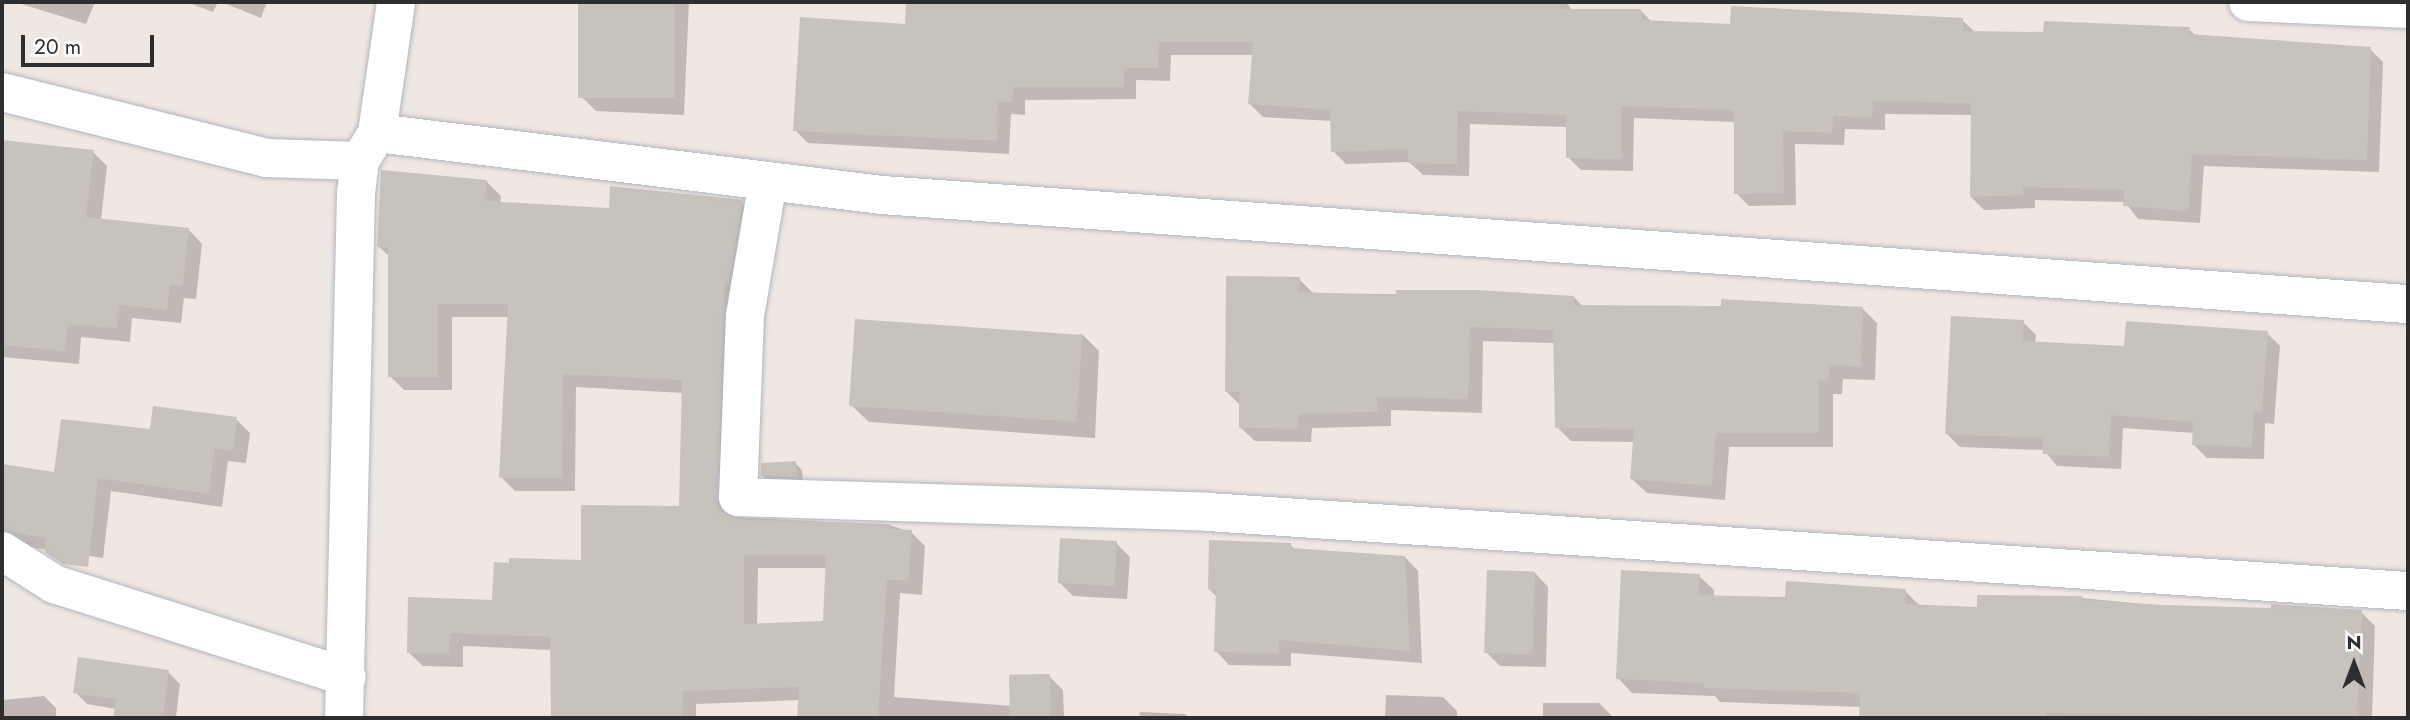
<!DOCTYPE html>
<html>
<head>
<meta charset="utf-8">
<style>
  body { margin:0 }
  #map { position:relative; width:2410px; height:720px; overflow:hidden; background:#efe7e1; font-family:Jost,sans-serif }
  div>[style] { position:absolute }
  .shadow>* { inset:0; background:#0003 }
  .building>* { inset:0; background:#c8c2bc; transform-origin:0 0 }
  .roads { filter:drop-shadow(0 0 2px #b1b5be) drop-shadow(0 0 2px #b1b5be) }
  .minor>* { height:38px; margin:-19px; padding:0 19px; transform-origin:19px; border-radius:19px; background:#fff }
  span { translate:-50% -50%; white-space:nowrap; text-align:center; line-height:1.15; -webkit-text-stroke:7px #fff; paint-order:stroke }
  .frame { position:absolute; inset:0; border:4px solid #2e2e2e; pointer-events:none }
  .north { position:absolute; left:2319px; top:629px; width:70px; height:70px; -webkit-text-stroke:5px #fff; paint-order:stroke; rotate:0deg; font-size:19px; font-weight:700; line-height:28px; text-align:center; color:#2e2e2e }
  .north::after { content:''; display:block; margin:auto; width:24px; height:32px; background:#2e2e2e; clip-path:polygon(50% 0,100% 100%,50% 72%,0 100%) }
  .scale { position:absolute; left:21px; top:35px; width:133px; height:32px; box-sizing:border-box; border:4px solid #2e2e2e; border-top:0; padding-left:9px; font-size:21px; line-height:24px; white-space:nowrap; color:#2e2e2e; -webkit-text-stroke:5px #fff; paint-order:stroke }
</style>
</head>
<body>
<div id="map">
  <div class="shadow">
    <div style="clip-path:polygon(15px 2px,95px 2px,86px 24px)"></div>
    <div style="clip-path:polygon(187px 2px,218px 2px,213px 12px)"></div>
    <div style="clip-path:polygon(221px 2px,267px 2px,261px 18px)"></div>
    <div style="clip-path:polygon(578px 2px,689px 2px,684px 115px,596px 111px,582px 97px,584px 57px,579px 51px)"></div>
    <div style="clip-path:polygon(908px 2px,1566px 2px,1573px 11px,1641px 11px,1652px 22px,1732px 25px,1799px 10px,1962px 20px,1976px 33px,2189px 29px,2196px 36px,2370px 49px,2383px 62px,2379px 172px,2204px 166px,2200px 223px,2138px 219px,2125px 202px,2035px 200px,2035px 208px,1984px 210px,1971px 197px,1972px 115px,1885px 114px,1885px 130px,1845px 129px,1844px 145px,1795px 144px,1796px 205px,1749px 206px,1736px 193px,1736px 122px,1634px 118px,1633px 171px,1581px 170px,1568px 157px,1568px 127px,1470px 124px,1469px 176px,1423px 175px,1409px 162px,1346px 164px,1333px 151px,1332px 121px,1263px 117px,1250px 104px,1254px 55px,1171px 55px,1170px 81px,1136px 80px,1136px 99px,1025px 100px,1025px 115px,1011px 114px,1009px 154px,808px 143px,795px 130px,907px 26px)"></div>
    <div style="clip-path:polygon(2px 142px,93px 152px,107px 166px,101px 220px,188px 229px,202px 244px,196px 299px,184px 298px,181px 323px,132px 318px,130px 342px,81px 337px,79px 364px,2px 357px)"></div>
    <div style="clip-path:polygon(evenodd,486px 181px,501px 196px,500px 204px,611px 210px,742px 202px,756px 216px,738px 294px,732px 517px,889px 525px,911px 532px,925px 546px,922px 595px,900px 593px,894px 697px,1012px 706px,1049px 676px,1063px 690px,1064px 716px,1106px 718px,799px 718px,800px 700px,696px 704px,696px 718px,553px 718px,552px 650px,463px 646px,463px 667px,423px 666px,408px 652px,494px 602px,583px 561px,680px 508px,684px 393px,576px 387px,575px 491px,515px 491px,501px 477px,510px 317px,452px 317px,452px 390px,404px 390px,390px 376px,390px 257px,378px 246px,486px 181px,758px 568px,827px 568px,824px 623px,757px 625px,758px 568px)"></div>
    <div style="clip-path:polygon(1299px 279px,1313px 293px,1574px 297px,1583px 307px,1862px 308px,1877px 323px,1875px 380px,1843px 379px,1842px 394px,1833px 394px,1833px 447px,1729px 447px,1725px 500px,1647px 493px,1632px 479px,1635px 442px,1571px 441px,1557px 427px,1555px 343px,1483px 341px,1482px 413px,1391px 410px,1391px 426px,1312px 428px,1311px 442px,1255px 441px,1240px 427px,1240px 405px,1226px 391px)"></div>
    <div style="clip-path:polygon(2023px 322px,2036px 335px,2035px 343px,2125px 348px,2267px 333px,2280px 346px,2274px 424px,2265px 423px,2264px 459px,2207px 458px,2194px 445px,2194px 433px,2123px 428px,2121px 469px,2057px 466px,2044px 450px,1960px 447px,1947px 434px)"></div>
    <div style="clip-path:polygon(1082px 334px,1099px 351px,1095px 438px,869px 422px,852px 406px)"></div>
    <div style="clip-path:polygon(236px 419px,250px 433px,246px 463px,228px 461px,222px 507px,111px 491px,103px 558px,2px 543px,2px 466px,56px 474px)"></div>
    <div style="clip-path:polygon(795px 463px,802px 470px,803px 483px,769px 482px,762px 475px)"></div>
    <div style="clip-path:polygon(1116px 543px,1130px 557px,1127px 599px,1073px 596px,1059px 582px)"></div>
    <div style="clip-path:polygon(1290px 545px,1296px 550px,1405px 557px,1418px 571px,1422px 663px,1291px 653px,1291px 666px,1229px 665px,1216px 651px,1217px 597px,1209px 589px)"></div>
    <div style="clip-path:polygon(1535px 573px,1548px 587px,1546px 667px,1500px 666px,1486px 652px)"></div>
    <div style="clip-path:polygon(1699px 576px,1714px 590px,1714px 597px,1787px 599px,1905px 591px,1920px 606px,1978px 609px,2081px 598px,2164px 606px,2361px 612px,2375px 626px,2372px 718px,1861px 718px,1861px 707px,1720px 702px,1715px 696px,1632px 693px,1618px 678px)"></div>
    <div style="clip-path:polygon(168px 672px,180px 684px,176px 718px,115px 718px,116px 709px,87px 704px,75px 692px)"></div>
    <div style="clip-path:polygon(1386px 695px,1443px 697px,1457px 711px,1457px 718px,1385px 718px)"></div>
    <div style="clip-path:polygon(44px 696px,56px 708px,56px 718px,2px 718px,2px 700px)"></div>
    <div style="clip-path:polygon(1543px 703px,1599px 703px,1614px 718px,1543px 718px)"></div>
    <div style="clip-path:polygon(1140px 712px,1185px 714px,1189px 718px,1139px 718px)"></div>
  </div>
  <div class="building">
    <div style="left:578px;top:2px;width:97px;height:96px"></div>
    <div style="clip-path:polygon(906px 2px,1561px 2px,1560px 9px,1641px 9px,1641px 20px,1730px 24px,1731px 6px,1963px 18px,1963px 31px,2043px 32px,2044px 21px,2190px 27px,2189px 34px,2371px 47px,2367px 160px,2192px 154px,2188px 211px,2123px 206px,2124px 190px,2023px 187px,2023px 195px,1970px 197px,1971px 103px,1873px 101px,1872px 118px,1833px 116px,1832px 133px,1783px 131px,1784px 193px,1734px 194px,1734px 110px,1621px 106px,1621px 159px,1566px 158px,1566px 115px,1458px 111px,1457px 164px,1408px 163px,1408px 149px,1331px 152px,1330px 110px,1248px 104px,1253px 42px,1159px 42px,1158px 68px,1124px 68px,1124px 87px,1013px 87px,1012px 102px,998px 102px,997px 141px,793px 131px,800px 17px,905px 24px)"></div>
    <div style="clip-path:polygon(2px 140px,94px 150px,86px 217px,189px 228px,183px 285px,170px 285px,167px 310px,119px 305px,116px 328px,68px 324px,65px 351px,2px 345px)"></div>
    <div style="clip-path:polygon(evenodd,381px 170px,487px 180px,485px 201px,609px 208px,610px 186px,743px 200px,729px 281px,725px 281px,718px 507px,737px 519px,890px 524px,890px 529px,912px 530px,908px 581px,887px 579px,878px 718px,797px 718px,799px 687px,683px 691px,682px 718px,551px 716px,550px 637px,450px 633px,449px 654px,407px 653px,408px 597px,492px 600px,494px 562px,509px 563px,509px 558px,581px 560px,581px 505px,679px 506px,682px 380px,563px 374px,562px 478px,499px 478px,508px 304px,438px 304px,438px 377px,388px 377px,388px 248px,377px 247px,381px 170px,744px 555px,826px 555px,823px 621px,744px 624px,744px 555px)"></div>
    <div style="clip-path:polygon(1226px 276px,1300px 277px,1299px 292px,1396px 296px,1396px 290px,1476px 290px,1574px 296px,1574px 305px,1721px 306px,1721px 299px,1863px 307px,1861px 367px,1829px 365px,1828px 381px,1819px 380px,1819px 433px,1716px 433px,1712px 486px,1630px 479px,1634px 429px,1555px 428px,1553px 330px,1470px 327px,1468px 399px,1377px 397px,1378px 412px,1298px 414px,1298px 429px,1239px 428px,1239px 392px,1225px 392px)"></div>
    <div style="clip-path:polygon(1951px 316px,2024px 320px,2023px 341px,2124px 346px,2126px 321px,2268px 331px,2262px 412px,2253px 411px,2252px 447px,2192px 445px,2193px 422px,2111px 415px,2109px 457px,2043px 454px,2043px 438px,1945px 434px)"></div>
    <div style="left:855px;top:319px;width:228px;height:87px;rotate:4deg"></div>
    <div style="clip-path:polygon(153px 406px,237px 417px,233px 451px,215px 448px,209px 494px,98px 478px,88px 567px,63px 564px,45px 552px,46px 539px,2px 529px,2px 464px,54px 472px,61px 419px,150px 429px)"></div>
    <div style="clip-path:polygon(796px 461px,797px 477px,761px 476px,761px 463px)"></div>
    <div style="left:1060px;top:538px;width:57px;height:45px;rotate:3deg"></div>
    <div style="clip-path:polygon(1209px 540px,1291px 543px,1291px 548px,1405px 556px,1410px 651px,1279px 640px,1278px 654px,1214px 652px,1216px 590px,1208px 589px)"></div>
    <div style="left:1487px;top:570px;width:48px;height:83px;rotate:2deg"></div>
    <div style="clip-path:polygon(1621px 570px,1700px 574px,1699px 595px,1785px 597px,1786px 581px,1906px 589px,1905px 604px,1977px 607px,1977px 595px,2082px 596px,2082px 600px,2164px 605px,2271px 608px,2271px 604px,2362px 610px,2357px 718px,2046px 713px,2046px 718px,1859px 718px,1860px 693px,1704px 688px,1704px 683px,1616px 679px)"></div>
    <div style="clip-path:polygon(78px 657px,169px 670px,163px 718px,113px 718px,116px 699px,73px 693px)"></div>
    <div style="left:1050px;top:674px;width:44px;height:41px;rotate:89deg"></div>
  </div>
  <div class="roads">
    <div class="minor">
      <div style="left:2248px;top:2px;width:160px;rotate:2.5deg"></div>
      <div style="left:2px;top:92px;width:272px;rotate:14deg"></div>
      <div style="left:266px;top:158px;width:94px;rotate:1.8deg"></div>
      <div style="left:377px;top:133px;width:509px;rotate:7deg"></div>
      <div style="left:882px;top:195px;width:1530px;rotate:4.09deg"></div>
      <div style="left:768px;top:181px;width:136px;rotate:99.7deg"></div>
      <div style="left:745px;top:315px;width:182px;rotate:92.2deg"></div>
      <div style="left:738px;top:497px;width:470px;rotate:1.8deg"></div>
      <div style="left:1208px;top:512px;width:1203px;rotate:3.77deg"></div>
      <div style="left:2px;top:551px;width:62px;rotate:32.4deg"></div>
      <div style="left:54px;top:584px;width:307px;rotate:17.6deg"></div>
      <div style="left:344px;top:718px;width:525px;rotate:-88.69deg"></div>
      <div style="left:356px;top:193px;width:32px;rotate:-83deg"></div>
      <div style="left:360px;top:161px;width:33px;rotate:-59deg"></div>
      <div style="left:377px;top:133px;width:132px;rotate:-81.7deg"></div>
    </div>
  </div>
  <div class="frame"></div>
  <div class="north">N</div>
  <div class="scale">20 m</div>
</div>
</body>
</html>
